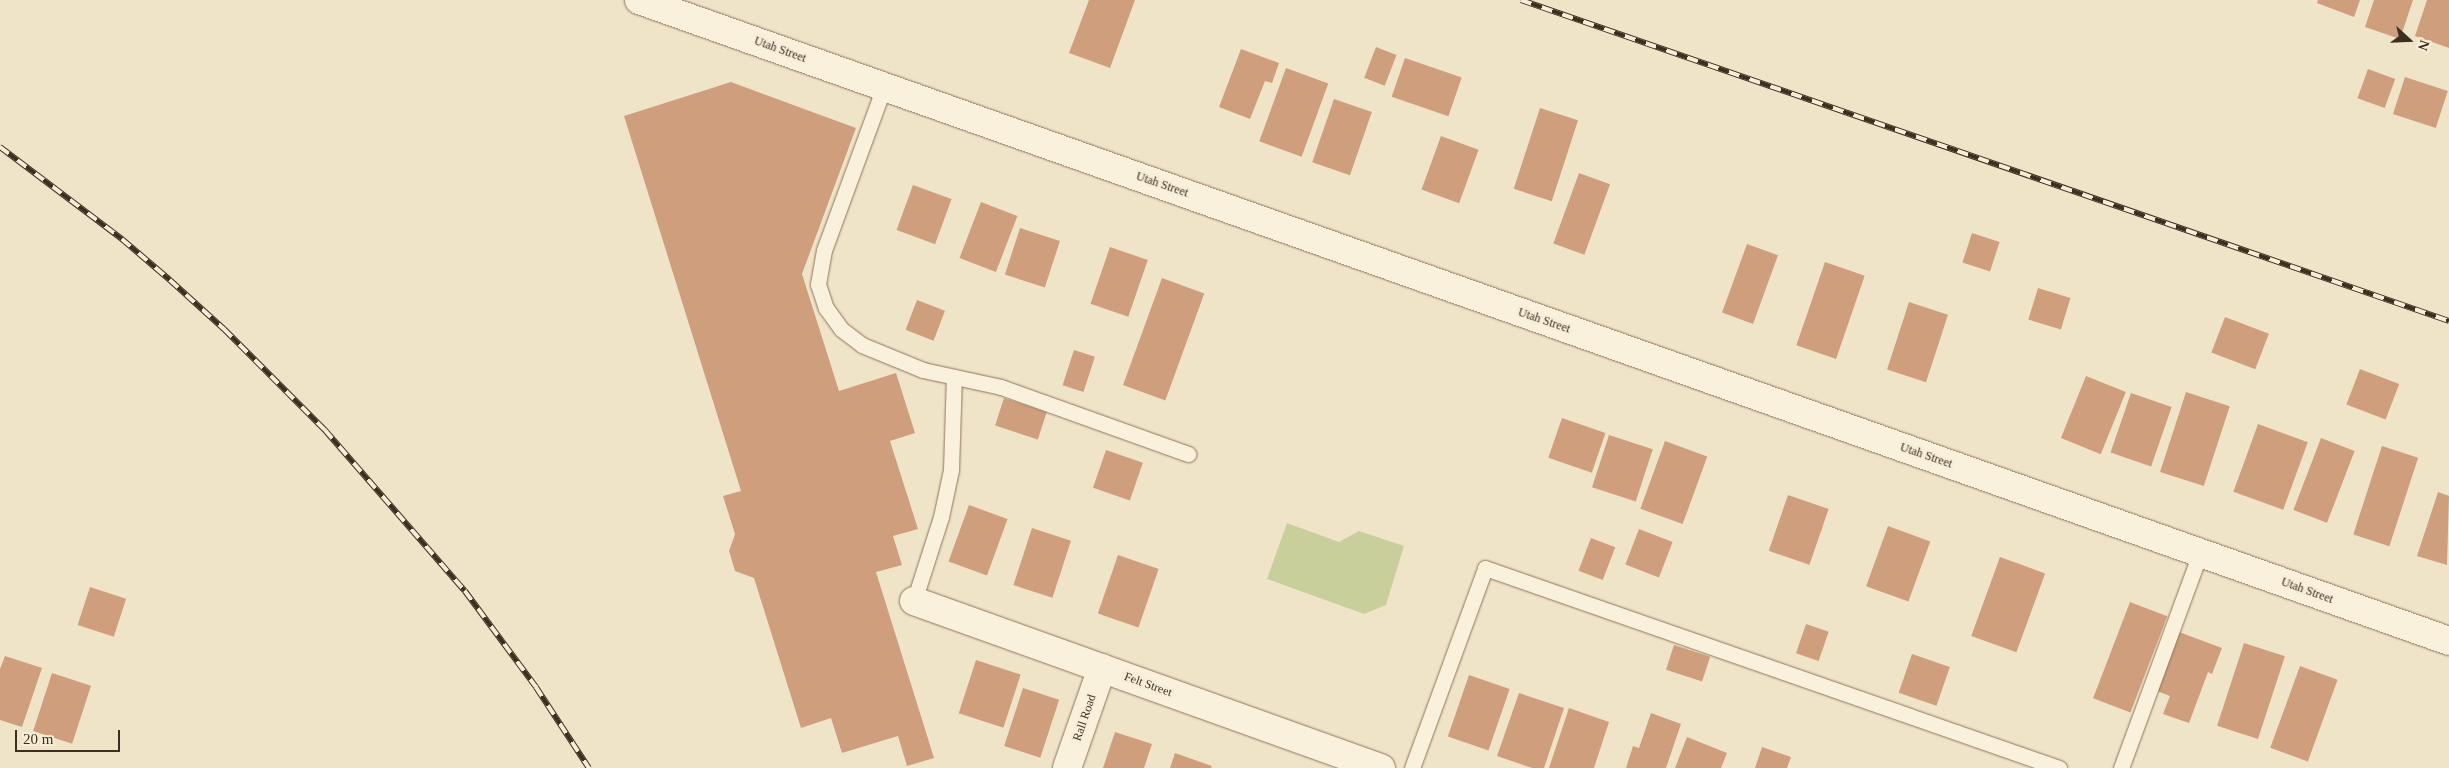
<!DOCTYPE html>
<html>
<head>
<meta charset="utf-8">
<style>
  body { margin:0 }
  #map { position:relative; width:2449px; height:768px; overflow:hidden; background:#f0e4c8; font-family:"Times New Roman",serif }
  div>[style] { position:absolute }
  .green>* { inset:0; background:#c9cf9b }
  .building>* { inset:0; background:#cf9f7d; transform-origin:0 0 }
  .roads { filter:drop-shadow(0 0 1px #8d765c) drop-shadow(0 0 1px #8d765c) }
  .lane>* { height:15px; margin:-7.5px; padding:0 7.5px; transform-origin:7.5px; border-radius:7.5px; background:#faf1dc }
  .street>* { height:28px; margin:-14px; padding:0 14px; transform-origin:14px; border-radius:14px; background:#faf1dc }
  .rail>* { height:5.5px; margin-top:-2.75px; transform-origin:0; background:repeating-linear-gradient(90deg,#f7eed8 0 11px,#3d2e20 0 22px); box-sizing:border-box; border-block:1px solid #3d2e20 }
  span { translate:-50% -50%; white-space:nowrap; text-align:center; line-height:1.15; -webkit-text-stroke:5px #f7eed8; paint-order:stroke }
  .street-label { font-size:12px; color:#3d2e20 }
  .north { position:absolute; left:2384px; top:15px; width:50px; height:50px; -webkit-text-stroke:4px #f7eed8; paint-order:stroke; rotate:110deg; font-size:14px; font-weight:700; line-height:20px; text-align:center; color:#3d2e20 }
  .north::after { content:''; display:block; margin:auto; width:18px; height:22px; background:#3d2e20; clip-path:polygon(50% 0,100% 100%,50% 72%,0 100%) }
  .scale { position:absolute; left:15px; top:730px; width:105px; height:22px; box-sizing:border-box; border:2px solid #3d2e20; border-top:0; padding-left:6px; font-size:15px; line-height:18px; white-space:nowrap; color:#3d2e20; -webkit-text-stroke:4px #f7eed8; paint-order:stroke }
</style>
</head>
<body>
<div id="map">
  <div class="green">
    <div style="clip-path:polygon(1287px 523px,1339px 542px,1359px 531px,1404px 546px,1386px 605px,1364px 614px,1267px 579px)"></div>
  </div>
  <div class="building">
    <div style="clip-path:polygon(1089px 0,1135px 0,1110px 68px,1069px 53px)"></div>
    <div style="clip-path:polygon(2318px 0,2360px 0,2354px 17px,2317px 3px)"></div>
    <div style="clip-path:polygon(2374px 0,2413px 0,2400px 39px,2365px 27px)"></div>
    <div style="clip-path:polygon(2427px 0,2449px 0,2449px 48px,2415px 36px)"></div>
    <div style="left:1376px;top:47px;width:22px;height:33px;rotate:21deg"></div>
    <div style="clip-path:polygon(1241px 49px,1279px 63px,1272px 83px,1265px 81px,1250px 119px,1219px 107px)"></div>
    <div style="left:1405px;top:58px;width:60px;height:41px;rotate:19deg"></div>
    <div style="left:1286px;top:68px;width:45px;height:78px;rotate:20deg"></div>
    <div style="left:2368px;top:69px;width:29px;height:31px;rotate:20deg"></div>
    <div style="left:2405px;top:77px;width:45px;height:39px;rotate:18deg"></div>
    <div style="clip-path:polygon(731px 82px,856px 128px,802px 274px,839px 391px,896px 373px,915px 433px,890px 441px,918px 529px,893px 536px,902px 565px,876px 572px,934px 758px,907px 766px,898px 736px,842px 753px,831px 718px,801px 728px,754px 578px,735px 571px,729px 551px,735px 534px,723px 496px,741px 491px,624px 116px)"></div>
    <div style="left:1334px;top:99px;width:40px;height:67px;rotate:19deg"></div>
    <div style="left:1540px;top:108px;width:40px;height:85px;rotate:18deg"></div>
    <div style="left:1441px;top:136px;width:40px;height:57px;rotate:20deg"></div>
    <div style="left:1579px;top:173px;width:33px;height:75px;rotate:20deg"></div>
    <div style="left:913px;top:185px;width:41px;height:48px;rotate:20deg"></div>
    <div style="left:981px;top:202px;width:39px;height:60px;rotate:21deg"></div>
    <div style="left:1020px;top:228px;width:42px;height:49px;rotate:18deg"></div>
    <div style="left:1972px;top:233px;width:29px;height:31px;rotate:18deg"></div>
    <div style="left:1747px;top:244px;width:33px;height:73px;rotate:20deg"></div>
    <div style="left:1110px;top:247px;width:40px;height:60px;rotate:19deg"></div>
    <div style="left:1825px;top:262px;width:42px;height:88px;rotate:19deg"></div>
    <div style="left:1162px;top:278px;width:45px;height:114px;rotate:20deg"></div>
    <div style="left:2038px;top:288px;width:34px;height:33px;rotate:17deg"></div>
    <div style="left:917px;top:300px;width:30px;height:32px;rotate:21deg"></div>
    <div style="left:1909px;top:302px;width:41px;height:71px;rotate:18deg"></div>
    <div style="left:2225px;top:317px;width:47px;height:38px;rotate:21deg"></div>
    <div style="left:1074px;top:350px;width:22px;height:37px;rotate:18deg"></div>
    <div style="left:2360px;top:369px;width:42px;height:38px;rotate:21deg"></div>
    <div style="left:2086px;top:376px;width:43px;height:67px;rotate:22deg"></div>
    <div style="left:2186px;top:392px;width:46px;height:84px;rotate:18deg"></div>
    <div style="left:2131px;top:393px;width:43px;height:63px;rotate:19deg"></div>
    <div style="left:1004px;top:398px;width:45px;height:29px;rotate:18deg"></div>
    <div style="left:1562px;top:418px;width:46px;height:42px;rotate:19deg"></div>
    <div style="left:2258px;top:424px;width:53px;height:72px;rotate:20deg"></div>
    <div style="left:1609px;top:435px;width:46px;height:55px;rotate:18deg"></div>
    <div style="left:2321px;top:438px;width:36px;height:77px;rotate:21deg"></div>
    <div style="left:1665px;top:441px;width:45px;height:72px;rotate:20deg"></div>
    <div style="left:2382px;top:446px;width:38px;height:93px;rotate:18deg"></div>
    <div style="left:1106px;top:450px;width:39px;height:40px;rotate:19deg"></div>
    <div style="clip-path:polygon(2438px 492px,2449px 496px,2447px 565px,2417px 556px)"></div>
    <div style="left:1788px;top:495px;width:43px;height:59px;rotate:19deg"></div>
    <div style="left:969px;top:505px;width:41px;height:60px;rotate:20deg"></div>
    <div style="left:1888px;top:526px;width:45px;height:64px;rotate:20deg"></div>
    <div style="left:1032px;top:528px;width:41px;height:60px;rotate:18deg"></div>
    <div style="left:1639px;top:529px;width:36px;height:38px;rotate:21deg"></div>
    <div style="left:1591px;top:538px;width:26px;height:35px;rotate:21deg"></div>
    <div style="left:1118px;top:555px;width:43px;height:62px;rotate:19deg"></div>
    <div style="left:2000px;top:557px;width:48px;height:84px;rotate:20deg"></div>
    <div style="left:90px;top:587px;width:38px;height:40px;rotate:18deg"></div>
    <div style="left:2130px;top:602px;width:40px;height:103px;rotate:21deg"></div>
    <div style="left:1806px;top:624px;width:24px;height:31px;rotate:19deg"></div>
    <div style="clip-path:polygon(2179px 632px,2222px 648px,2212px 674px,2208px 672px,2189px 723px,2163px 714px,2170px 696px,2157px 691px)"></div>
    <div style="left:2244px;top:643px;width:43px;height:87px;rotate:18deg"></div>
    <div style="left:1674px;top:645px;width:38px;height:26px;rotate:18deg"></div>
    <div style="left:1912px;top:654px;width:40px;height:41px;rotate:19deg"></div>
    <div style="clip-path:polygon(5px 656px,42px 668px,22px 727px,0 720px,0 669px)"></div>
    <div style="left:976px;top:660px;width:47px;height:56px;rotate:18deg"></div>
    <div style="left:2300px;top:666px;width:40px;height:87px;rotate:20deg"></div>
    <div style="left:52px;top:673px;width:41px;height:61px;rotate:18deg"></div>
    <div style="left:1469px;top:675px;width:43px;height:65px;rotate:19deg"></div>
    <div style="left:1023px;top:688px;width:38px;height:61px;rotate:18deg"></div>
    <div style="clip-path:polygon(1519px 693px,1564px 708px,1544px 768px,1532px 768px,1497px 756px)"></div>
    <div style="clip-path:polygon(1569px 708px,1609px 722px,1594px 768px,1549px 768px)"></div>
    <div style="clip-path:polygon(1651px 713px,1681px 724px,1666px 768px,1626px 768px,1633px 746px,1639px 748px)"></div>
    <div style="clip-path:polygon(1115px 732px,1152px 744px,1144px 768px,1103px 768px)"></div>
    <div style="clip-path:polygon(1687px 737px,1727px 753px,1721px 768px,1675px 768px)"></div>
    <div style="clip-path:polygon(1762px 747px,1791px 757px,1787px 768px,1755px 768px)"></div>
    <div style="clip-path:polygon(1175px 753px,1212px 766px,1211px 768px,1170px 768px)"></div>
  </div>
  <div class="roads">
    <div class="lane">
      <div style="left:884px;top:87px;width:174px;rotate:110.2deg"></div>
      <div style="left:824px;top:250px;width:35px;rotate:100deg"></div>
      <div style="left:818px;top:284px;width:25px;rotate:72deg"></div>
      <div style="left:826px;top:308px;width:26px;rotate:54deg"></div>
      <div style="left:841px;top:329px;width:26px;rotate:37deg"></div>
      <div style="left:862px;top:345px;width:66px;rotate:22.3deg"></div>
      <div style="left:923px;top:370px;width:80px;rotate:12.3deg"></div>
      <div style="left:1001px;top:387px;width:199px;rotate:19.7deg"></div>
      <div style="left:914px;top:601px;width:88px;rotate:-72.2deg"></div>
      <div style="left:941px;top:517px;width:48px;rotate:-78deg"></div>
      <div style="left:951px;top:470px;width:93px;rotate:-88.2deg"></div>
      <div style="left:1412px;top:768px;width:213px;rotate:-69.9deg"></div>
      <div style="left:1485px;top:568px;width:608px;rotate:19.21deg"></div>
      <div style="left:2121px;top:768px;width:229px;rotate:-69.8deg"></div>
    </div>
    <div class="street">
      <div style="left:639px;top:0;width:1920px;rotate:19.5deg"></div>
      <div style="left:914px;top:601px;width:496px;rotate:19.7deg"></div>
      <div style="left:1067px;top:768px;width:106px;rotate:-70.7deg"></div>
    </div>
  </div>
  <div class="rail">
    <div style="left:1521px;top:0;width:982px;rotate:19.08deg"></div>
    <div style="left:0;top:147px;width:153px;rotate:37deg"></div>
    <div style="left:122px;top:239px;width:63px;rotate:40.5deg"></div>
    <div style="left:170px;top:280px;width:73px;rotate:42.2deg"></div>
    <div style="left:224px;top:329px;width:143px;rotate:45deg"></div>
    <div style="left:325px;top:430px;width:213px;rotate:49deg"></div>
    <div style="left:465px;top:591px;width:119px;rotate:53.5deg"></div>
    <div style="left:536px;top:687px;width:97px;rotate:56.8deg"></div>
  </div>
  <div class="street-label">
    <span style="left:780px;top:50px;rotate:20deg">Utah Street</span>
    <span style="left:1162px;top:185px;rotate:19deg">Utah Street</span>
    <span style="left:1544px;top:321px;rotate:19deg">Utah Street</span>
    <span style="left:1926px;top:456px;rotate:19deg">Utah Street</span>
    <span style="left:2307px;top:591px;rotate:20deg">Utah Street</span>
    <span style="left:1148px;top:685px;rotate:20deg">Felt Street</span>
    <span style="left:1085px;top:718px;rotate:-71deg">Rall Road</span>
  </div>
  <div class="north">N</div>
  <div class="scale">20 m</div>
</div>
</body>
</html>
